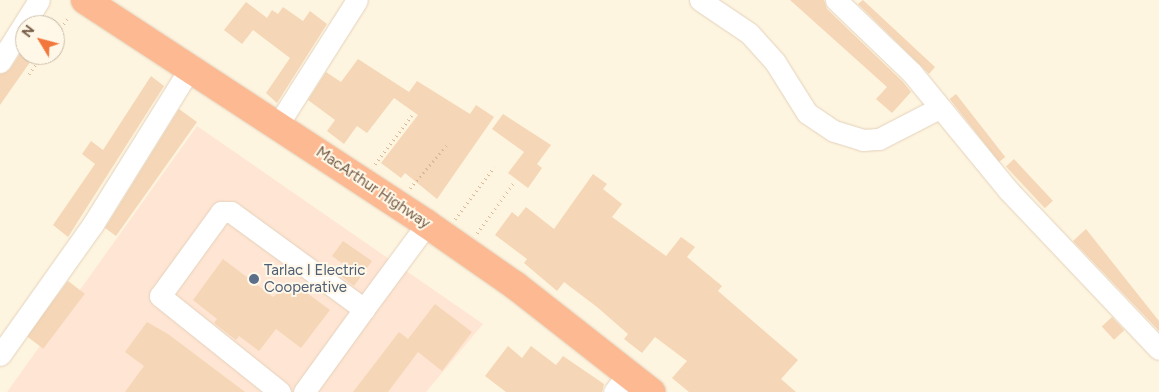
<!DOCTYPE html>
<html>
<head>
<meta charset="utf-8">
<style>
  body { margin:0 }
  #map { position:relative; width:1159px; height:392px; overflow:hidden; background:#fef5e0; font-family:Figtree,sans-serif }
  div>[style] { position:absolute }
  .commercial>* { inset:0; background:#ffe5d3 }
  .building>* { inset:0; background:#f5d6b6; transform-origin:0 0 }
  .path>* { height:3px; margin-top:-1.5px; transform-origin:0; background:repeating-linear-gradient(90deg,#dab999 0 1px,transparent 0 5px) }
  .roads { filter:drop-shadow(0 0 1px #e3d2bc) drop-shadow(0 0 1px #e3d2bc) }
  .minor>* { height:21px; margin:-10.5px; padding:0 10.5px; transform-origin:10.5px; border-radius:10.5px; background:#fff }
  .highway>* { height:28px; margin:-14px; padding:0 14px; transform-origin:14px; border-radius:14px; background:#fdb992 }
  .dots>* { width:14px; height:14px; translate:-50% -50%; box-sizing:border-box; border:2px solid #fff8e8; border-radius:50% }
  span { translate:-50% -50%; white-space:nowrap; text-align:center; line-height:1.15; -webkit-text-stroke:4px #fff8e8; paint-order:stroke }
  .street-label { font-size:15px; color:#765c46 }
  .service-label { font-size:15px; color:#4e5e75 }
  .left { translate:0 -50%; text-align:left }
  .north { position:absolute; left:15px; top:15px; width:50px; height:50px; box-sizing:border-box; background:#fff8e8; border:1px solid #c8baa7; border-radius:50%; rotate:307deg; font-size:14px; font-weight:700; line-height:20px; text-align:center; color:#765c46 }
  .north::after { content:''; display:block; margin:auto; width:18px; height:22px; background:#f1773c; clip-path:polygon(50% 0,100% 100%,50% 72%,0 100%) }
</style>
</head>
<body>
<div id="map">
  <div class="commercial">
    <div style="clip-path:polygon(197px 126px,483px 324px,426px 392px,7px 392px)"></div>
  </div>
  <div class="building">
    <div style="clip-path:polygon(790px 0,824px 0,827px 9px,903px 82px,911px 92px,892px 113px,876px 99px,887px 87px)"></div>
    <div style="clip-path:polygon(863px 0,935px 67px,929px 74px,858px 4px)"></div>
    <div style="clip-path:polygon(246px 2px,267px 18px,272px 10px,278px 14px,283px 7px,303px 21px,310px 11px,327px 24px,277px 103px,266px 93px,290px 58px,253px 30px,242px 44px,224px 30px)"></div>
    <div style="clip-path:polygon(25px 46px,25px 55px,35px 55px,0 105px,0 74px,10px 69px)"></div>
    <div style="clip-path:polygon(358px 59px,409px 92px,417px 81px,470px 114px,476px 105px,494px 117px,437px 199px,405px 173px,401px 178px,381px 163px,418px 115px,394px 98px,367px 133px,357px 126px,344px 144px,327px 131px,335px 120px,308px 100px,326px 72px,341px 82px)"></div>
    <div style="clip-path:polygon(151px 76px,164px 86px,68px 237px,53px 225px,95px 164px,82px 154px,91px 141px,103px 150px)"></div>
    <div style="left:956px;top:94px;width:80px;height:8px;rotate:52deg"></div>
    <div style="clip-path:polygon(179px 109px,197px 122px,116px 236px,105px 228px)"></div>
    <div style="clip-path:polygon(503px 114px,551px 145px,537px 164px,542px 168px,528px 188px,508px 173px,524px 152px,492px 129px)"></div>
    <div style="left:1014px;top:159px;width:57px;height:11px;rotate:47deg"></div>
    <div style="clip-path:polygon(593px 174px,607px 184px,603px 189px,622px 204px,612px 217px,666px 256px,681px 237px,695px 247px,687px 257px,722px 286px,718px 291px,798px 360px,781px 379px,796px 392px,689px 392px,672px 378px,687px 361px,655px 337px,642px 353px,624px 339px,628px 334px,597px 307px,564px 282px,557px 291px,524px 263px,527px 259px,495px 235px,512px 212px,518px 217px,526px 207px,554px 229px)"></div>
    <div style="clip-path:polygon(1086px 229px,1159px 321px,1159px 331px,1073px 241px)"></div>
    <div style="clip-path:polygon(343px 241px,372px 261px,354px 286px,337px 273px,343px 264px,332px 256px)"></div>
    <div style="clip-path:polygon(223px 259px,273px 297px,292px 282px,330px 310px,301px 348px,276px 329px,259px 351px,239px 336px,236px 340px,214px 323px,217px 319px,193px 300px)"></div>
    <div style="left:68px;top:281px;width:21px;height:69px;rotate:37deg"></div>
    <div style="clip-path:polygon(435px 304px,472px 332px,442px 371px,418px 352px,388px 392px,353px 392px,399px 332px,408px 339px)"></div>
    <div style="left:1112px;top:317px;width:18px;height:14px;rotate:47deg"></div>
    <div style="clip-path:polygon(147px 322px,168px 334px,245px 392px,125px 392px,144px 366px,125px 352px)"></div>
    <div style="clip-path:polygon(508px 346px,522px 358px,531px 346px,556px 365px,563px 356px,604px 384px,602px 392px,506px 392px,485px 376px)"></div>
  </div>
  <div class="path">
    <div style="left:55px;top:36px;width:24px;rotate:-55deg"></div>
    <div style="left:29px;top:74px;width:23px;rotate:-56deg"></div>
    <div style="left:375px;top:164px;width:61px;rotate:-52.9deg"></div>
    <div style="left:410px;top:188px;width:58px;rotate:-49.2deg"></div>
    <div style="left:455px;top:219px;width:65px;rotate:-53.1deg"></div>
    <div style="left:477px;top:233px;width:63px;rotate:-54deg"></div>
  </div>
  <div class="roads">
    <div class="minor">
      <div style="left:700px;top:0;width:59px;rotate:34deg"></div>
      <div style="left:749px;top:33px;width:39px;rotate:48deg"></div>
      <div style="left:775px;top:62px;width:60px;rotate:57.9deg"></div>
      <div style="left:807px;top:113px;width:32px;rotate:34deg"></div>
      <div style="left:834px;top:131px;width:30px;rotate:17deg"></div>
      <div style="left:863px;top:140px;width:16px;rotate:-4deg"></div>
      <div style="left:879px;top:139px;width:68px;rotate:-27.3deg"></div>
      <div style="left:836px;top:0;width:105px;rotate:43.8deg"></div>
      <div style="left:912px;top:73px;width:151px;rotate:50.6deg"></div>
      <div style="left:1008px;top:190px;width:219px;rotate:46.5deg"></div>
      <div style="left:0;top:62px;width:73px;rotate:-57.8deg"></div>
      <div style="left:277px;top:126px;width:149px;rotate:-57.6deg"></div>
      <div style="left:0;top:355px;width:161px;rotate:-54.6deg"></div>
      <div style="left:93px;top:224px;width:184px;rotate:-58.1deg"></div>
      <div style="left:280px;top:392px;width:154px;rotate:-141.3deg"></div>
      <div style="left:160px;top:296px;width:104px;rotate:-54deg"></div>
      <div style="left:221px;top:212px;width:10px"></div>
      <div style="left:231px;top:212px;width:165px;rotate:36.1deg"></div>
      <div style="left:364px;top:309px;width:106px;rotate:-53.5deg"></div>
      <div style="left:304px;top:392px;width:102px;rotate:-54.1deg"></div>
      <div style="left:614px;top:392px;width:23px;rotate:-52deg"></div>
    </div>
    <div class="highway">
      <div style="left:85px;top:0;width:409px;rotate:33.2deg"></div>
      <div style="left:427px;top:224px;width:108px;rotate:34.9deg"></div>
      <div style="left:516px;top:286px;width:172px;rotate:38.1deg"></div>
    </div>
  </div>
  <div class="dots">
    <div style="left:254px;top:279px;background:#5c6f8a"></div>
  </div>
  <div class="street-label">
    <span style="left:373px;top:188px;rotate:34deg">MacArthur Highway</span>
  </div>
  <div class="service-label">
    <span class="left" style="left:264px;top:279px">Tarlac I Electric<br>Cooperative</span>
  </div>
  <div class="north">N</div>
</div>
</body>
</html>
